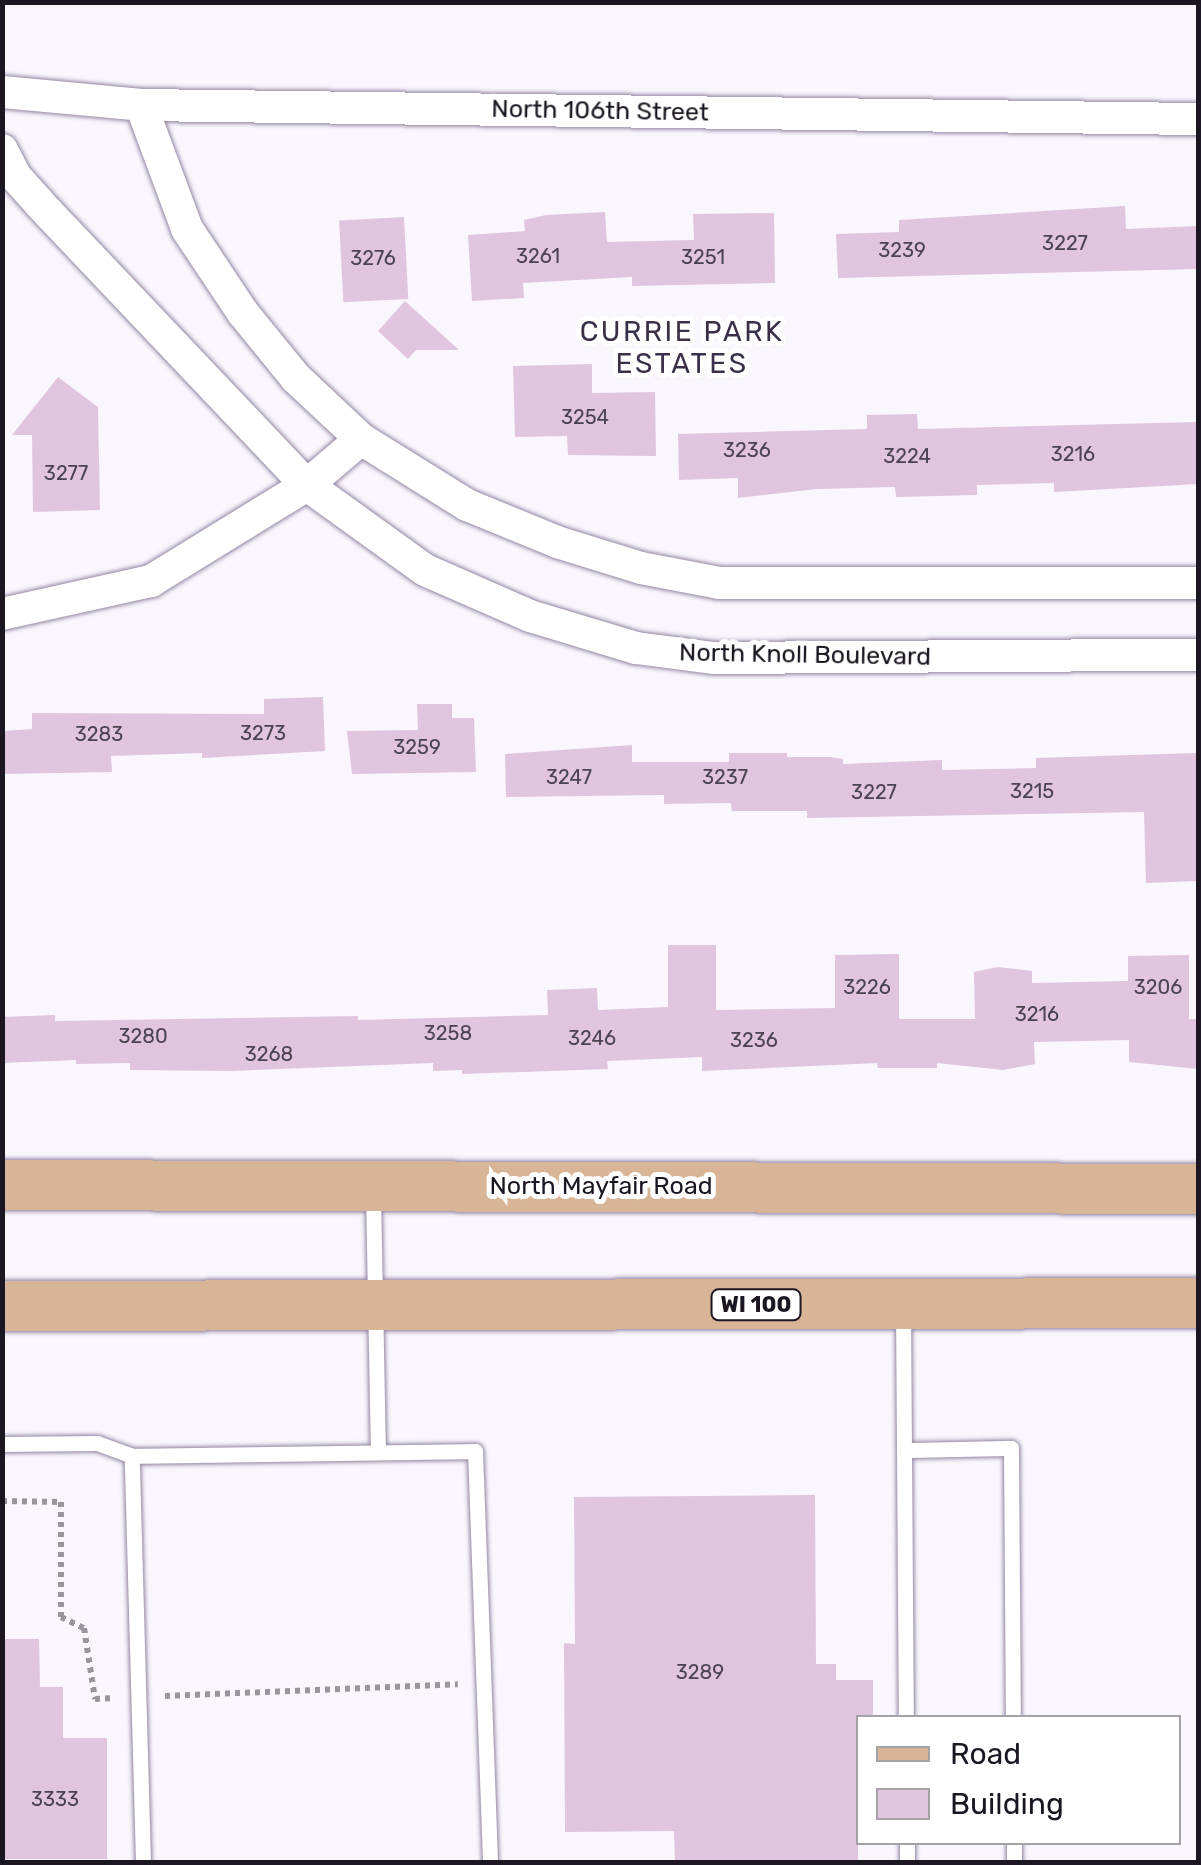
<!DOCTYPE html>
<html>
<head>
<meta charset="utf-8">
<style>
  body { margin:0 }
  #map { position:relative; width:1201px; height:1865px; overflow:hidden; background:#f9f6fd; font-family:Rubik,sans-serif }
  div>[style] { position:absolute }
  .building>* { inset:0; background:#e1c5de; transform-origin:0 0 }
  .path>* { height:6px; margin-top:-3px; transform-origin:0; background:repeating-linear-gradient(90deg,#99959e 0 5px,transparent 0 10px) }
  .roads { filter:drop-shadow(0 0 2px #9486a3) drop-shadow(0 0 2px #9486a3) }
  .lane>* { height:15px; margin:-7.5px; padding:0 7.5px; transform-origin:7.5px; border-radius:7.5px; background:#fff }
  .street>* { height:32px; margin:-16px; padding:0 16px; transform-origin:16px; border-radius:16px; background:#fff }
  .primary>* { height:50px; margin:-25px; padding:0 25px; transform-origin:25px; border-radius:25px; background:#d8b597 }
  span { translate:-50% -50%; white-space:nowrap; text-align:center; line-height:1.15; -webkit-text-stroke:10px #fff; paint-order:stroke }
  .number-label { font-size:20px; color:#4c4250 }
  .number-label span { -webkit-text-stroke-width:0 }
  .shield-label span { padding:2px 8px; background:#fff; border:2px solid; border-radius:8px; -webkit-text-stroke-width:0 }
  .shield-label { font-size:22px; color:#1b1621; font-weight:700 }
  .street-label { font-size:25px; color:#1b1621 }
  .neighbourhood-label { font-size:28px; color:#3c3049; letter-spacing:2.5px }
  .frame { position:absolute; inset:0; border:5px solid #1b1621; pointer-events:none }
  .legend { position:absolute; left:856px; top:1715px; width:325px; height:130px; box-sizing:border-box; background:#fff; border:2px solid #a4a2a6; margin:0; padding:12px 18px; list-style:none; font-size:30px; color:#1b1621 }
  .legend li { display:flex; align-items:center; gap:20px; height:50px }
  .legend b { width:50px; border:2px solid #a4a2a6 }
</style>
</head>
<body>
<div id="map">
  <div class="building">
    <div style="clip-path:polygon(1125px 206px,1126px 229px,1198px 226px,1198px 269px,838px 278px,836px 234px,899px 232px,899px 220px)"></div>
    <div style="clip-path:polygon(605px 212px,607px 242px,694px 240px,693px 214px,774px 213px,775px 283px,632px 286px,632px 277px,523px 283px,524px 298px,472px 301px,468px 235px,525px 231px,524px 220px,546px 215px)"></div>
    <div style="left:404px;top:217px;width:82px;height:65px;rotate:87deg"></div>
    <div style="clip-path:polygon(405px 301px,459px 350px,416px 350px,408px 359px,378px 331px)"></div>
    <div style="clip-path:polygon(592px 364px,592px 393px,655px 392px,656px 456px,568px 455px,567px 436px,515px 437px,513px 366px)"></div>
    <div style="clip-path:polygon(58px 377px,98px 407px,100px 510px,33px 512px,32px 435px,12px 435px)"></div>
    <div style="clip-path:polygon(917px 414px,918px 429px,1198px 422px,1198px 484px,1054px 492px,1054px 483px,977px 485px,977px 495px,896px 497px,895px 487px,817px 489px,738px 498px,738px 478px,679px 480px,678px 434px,867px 429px,867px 415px)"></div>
    <div style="clip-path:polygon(323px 697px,325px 751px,202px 758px,202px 753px,111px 756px,112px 772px,2px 774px,2px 731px,32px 729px,32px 713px,264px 714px,264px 699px)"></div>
    <div style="clip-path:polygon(417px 704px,452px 704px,452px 718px,474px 718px,476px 772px,352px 774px,347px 731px,418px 730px)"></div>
    <div style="clip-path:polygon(632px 745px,632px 762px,729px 762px,729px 753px,787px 753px,787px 757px,830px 757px,843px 759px,843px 764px,942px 760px,942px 770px,1036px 768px,1036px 758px,1197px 753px,1198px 881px,1146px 883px,1144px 812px,807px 818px,807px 811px,732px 811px,731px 803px,664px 804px,664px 795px,506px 797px,505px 754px)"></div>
    <div style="clip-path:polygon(668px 945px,716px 945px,716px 1010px,835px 1008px,835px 955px,899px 954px,899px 1019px,975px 1019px,974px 972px,998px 967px,1032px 971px,1032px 983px,1128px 981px,1128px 956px,1189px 955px,1189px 1019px,1198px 1019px,1198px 1069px,1129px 1062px,1129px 1040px,1034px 1042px,1035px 1064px,1003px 1070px,937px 1063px,937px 1068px,878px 1068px,877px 1063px,702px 1071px,702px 1057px,607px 1061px,608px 1069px,462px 1074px,462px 1070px,433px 1071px,433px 1063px,232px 1071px,130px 1070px,130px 1063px,76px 1064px,76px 1060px,2px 1063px,2px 1017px,55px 1015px,55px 1021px,358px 1016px,358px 1020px,548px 1015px,547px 990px,597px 988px,598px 1010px,668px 1007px)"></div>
    <div style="clip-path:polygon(815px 1495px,816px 1664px,836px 1664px,836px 1680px,873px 1680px,873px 1718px,858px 1718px,858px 1862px,675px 1862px,674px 1831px,565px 1832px,564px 1643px,575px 1644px,574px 1497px)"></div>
    <div style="clip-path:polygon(2px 1639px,39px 1639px,40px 1687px,63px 1687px,63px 1738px,107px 1738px,107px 1859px,2px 1859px)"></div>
  </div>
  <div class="path">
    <div style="left:2px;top:1501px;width:59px;rotate:1deg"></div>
    <div style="left:61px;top:1502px;width:115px;rotate:90deg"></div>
    <div style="left:61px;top:1617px;width:25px;rotate:26deg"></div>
    <div style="left:84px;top:1628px;width:72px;rotate:81.2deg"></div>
    <div style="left:95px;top:1699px;width:18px;rotate:-3deg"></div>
    <div style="left:165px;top:1696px;width:293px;rotate:-2.3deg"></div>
  </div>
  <div class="roads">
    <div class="lane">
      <div style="left:373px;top:1194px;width:258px;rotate:88.9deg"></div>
      <div style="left:903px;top:1308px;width:410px;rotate:89.6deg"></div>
      <div style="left:2px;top:1444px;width:95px;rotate:-0.6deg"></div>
      <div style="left:97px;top:1443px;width:37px;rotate:20deg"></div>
      <div style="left:904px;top:1450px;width:107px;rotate:-1.1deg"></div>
      <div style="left:1011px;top:1448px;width:270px;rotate:89.6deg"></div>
      <div style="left:907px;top:1842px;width:20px;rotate:90deg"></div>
      <div style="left:1014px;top:1842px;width:20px;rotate:90deg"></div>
      <div style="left:143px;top:1862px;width:406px;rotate:-91.6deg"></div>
      <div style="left:132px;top:1456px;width:343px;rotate:-0.8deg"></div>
      <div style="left:475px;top:1451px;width:411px;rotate:87.9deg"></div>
    </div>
    <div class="street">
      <div style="left:2px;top:92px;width:140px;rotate:5.3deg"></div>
      <div style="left:141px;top:105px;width:1057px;rotate:0.76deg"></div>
      <div style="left:141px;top:105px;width:132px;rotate:69.6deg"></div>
      <div style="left:187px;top:229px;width:101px;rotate:56.3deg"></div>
      <div style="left:243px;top:313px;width:84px;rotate:50.8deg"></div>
      <div style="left:296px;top:378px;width:89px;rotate:43.2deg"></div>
      <div style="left:361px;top:439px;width:125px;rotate:31.9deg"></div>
      <div style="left:467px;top:505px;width:97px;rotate:22.3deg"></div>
      <div style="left:557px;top:542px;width:88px;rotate:17.2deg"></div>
      <div style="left:641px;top:568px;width:80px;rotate:10.8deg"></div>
      <div style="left:720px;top:583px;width:478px"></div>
      <div style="left:2px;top:150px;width:29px;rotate:63deg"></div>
      <div style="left:15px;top:176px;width:36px;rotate:48deg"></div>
      <div style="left:39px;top:203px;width:389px;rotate:46.5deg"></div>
      <div style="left:307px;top:485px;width:145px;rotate:35.8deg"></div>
      <div style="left:425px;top:570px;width:115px;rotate:23.7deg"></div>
      <div style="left:530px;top:616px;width:111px;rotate:16.8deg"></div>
      <div style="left:636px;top:648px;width:79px;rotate:7.3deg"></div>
      <div style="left:714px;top:658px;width:484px;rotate:-0.4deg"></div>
      <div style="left:2px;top:614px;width:153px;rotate:-12.5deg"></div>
      <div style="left:151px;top:581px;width:183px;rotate:-31.6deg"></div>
      <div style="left:307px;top:485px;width:71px;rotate:-40.4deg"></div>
    </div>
    <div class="primary">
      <div style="left:2px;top:1185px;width:1196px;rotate:0.19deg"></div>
      <div style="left:2px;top:1306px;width:1196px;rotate:-0.14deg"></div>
    </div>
  </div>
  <div class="number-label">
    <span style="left:1065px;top:243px">3227</span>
    <span style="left:902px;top:250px">3239</span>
    <span style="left:538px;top:256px">3261</span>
    <span style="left:703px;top:257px">3251</span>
    <span style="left:373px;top:258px">3276</span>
    <span style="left:585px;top:417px">3254</span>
    <span style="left:747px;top:450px">3236</span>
    <span style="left:1073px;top:454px">3216</span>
    <span style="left:907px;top:456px">3224</span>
    <span style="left:66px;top:473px">3277</span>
    <span style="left:263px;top:733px">3273</span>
    <span style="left:99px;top:734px">3283</span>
    <span style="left:417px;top:747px">3259</span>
    <span style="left:569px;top:777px">3247</span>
    <span style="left:725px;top:777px">3237</span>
    <span style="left:1032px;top:791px">3215</span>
    <span style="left:874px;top:792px">3227</span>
    <span style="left:867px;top:987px">3226</span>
    <span style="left:1158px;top:987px">3206</span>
    <span style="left:1037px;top:1014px">3216</span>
    <span style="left:448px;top:1033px">3258</span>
    <span style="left:143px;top:1036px">3280</span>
    <span style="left:592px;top:1038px">3246</span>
    <span style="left:754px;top:1040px">3236</span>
    <span style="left:269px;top:1054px">3268</span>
    <span style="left:700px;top:1672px">3289</span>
    <span style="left:55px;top:1799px">3333</span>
  </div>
  <div class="shield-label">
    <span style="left:756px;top:1305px">WI 100</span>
  </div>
  <div class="street-label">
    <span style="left:600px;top:111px;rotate:1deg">North 106th Street</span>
    <span style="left:805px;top:655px;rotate:1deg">North Knoll Boulevard</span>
    <span style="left:601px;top:1186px">North Mayfair Road</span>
  </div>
  <div class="neighbourhood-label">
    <span style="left:682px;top:348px">CURRIE PARK<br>ESTATES</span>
  </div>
  <div class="frame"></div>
  <ul class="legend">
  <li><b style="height:12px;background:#d8b597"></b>Road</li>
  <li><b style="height:28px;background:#e1c5de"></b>Building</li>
  </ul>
</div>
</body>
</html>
